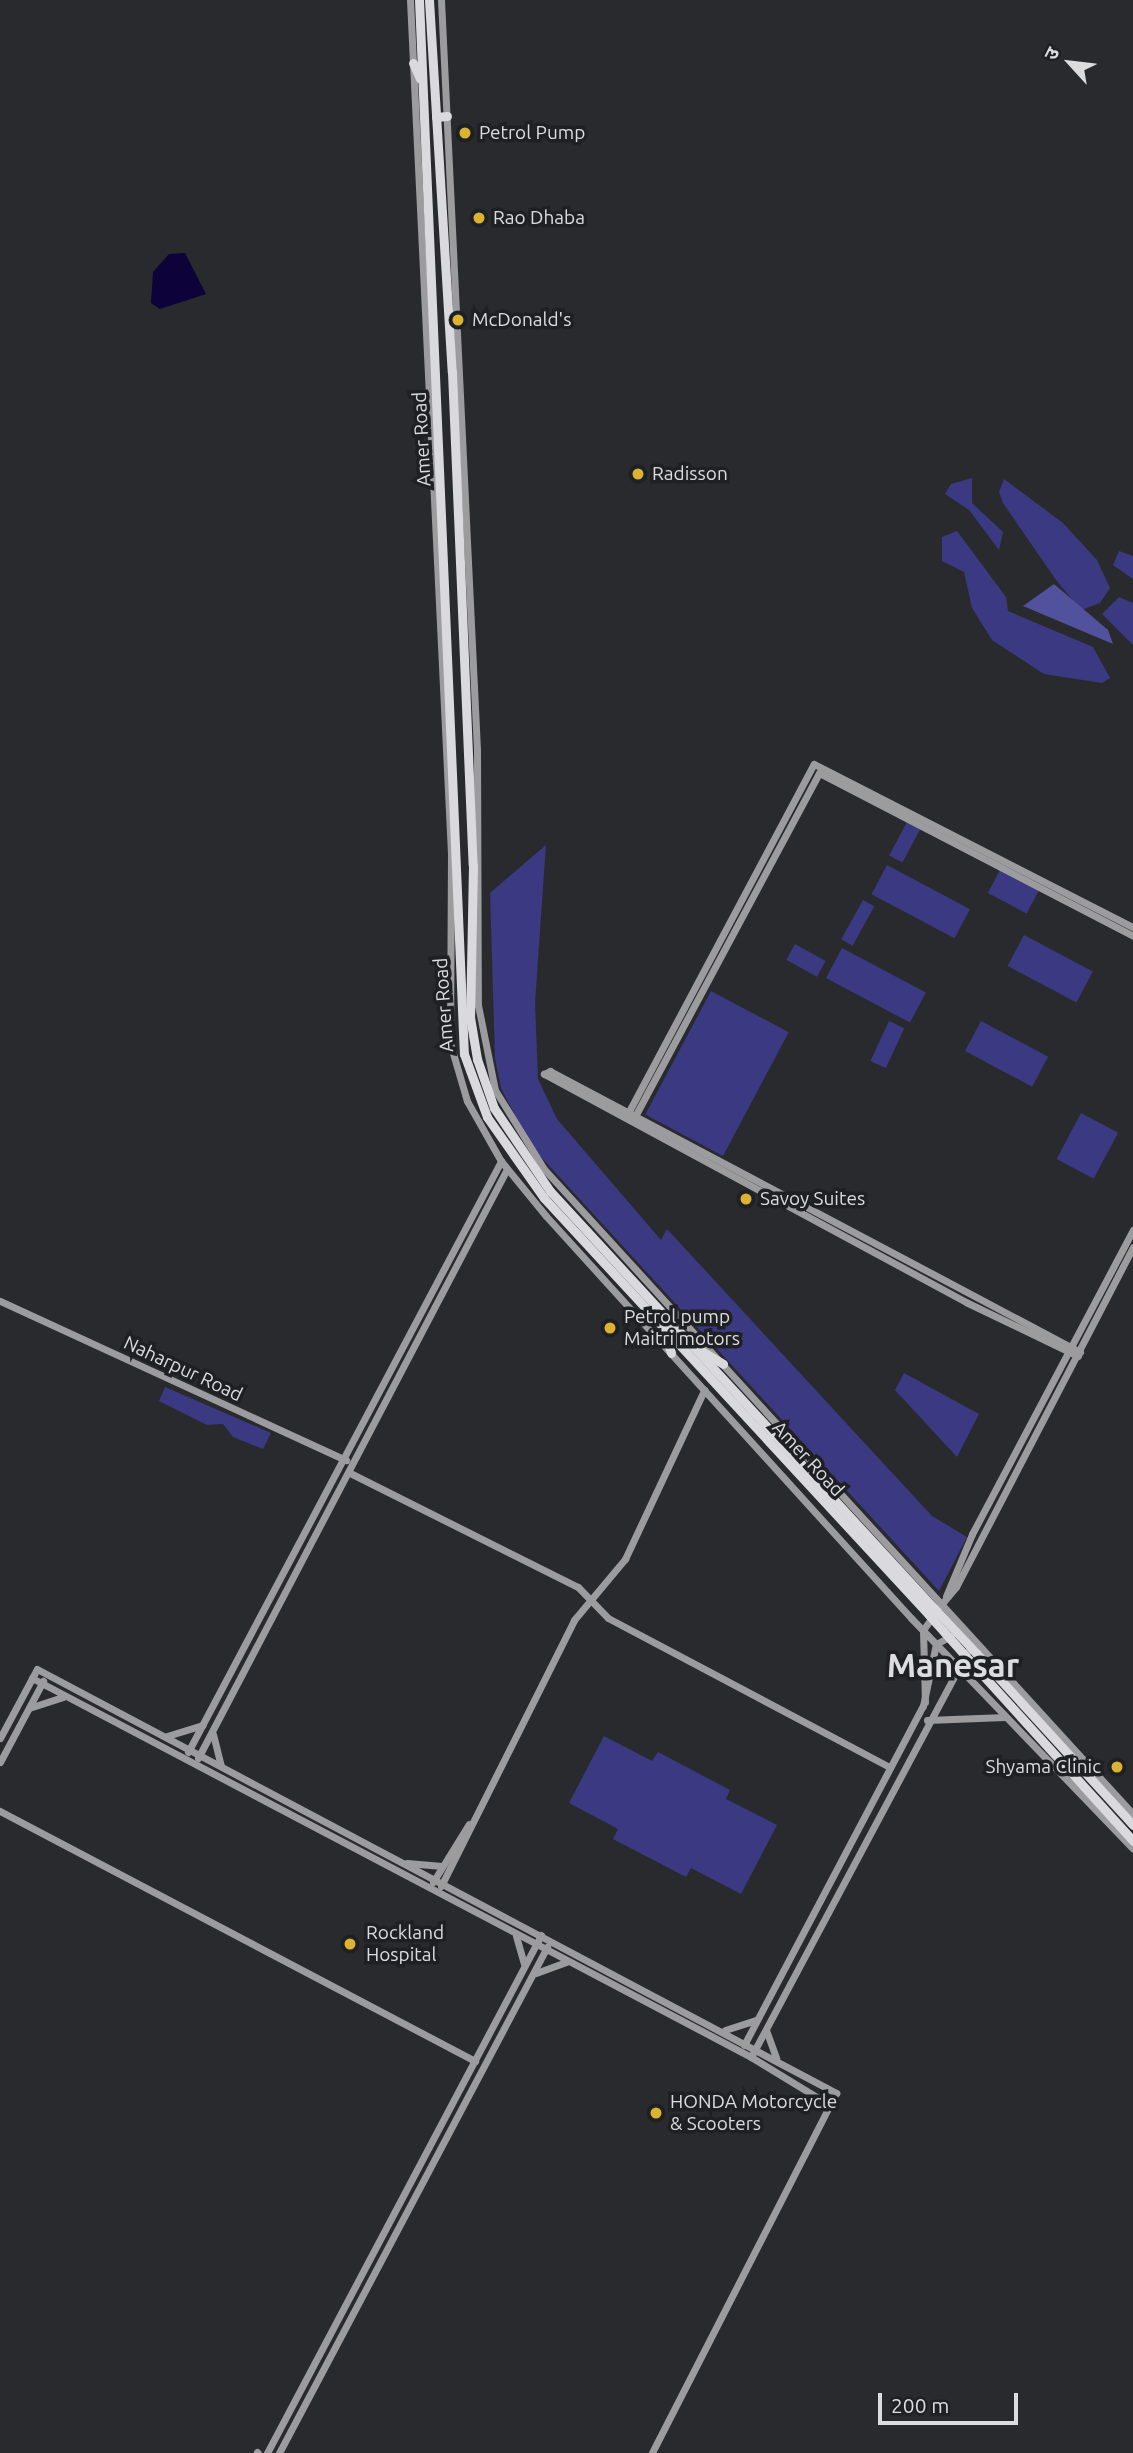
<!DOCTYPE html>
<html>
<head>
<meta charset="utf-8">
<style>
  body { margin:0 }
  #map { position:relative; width:1133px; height:2453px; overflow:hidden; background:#292a2d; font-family:Ubuntu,"Noto Sans Devanagari",sans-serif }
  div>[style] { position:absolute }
  .green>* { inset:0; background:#3b3982; transform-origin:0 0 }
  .forest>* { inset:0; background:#51519e }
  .water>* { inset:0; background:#0d0239 }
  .secondary>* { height:7px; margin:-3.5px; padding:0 3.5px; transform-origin:3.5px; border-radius:3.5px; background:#9c9c9f }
  .highway>* { height:9px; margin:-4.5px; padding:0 4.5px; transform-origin:4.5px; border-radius:4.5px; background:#d9d9de }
  .highway-bridge>* { height:9px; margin:-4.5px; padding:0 4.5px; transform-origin:4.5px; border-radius:4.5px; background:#d9d9de }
  .dots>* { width:19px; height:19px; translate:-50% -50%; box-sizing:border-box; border:4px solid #1f2023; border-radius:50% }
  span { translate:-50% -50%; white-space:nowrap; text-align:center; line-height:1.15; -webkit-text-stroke:7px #1f2023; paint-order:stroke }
  .poi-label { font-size:19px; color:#dcdcdf }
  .left { translate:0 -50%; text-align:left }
  .right { translate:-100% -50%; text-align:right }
  .street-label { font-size:19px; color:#dcdcdf }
  .town-label { font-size:33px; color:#dcdce1; font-weight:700 }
  .north { position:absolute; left:1035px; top:28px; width:70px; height:70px; -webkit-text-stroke:5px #1f2023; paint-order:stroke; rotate:297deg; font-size:19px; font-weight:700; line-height:28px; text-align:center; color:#dcdcdf }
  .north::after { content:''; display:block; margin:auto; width:24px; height:32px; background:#dcdcdf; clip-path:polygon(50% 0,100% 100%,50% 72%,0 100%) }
  .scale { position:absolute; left:878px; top:2393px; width:140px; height:32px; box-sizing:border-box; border:4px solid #dcdcdf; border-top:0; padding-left:9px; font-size:21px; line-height:24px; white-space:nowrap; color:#dcdcdf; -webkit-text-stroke:5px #1f2023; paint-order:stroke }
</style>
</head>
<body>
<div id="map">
  <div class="green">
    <div style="clip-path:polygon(972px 478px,972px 503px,1003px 532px,999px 550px,969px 510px,945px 494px,951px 484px)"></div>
    <div style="clip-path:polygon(1004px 479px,1063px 523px,1097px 560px,1110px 588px,1100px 603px,1081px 610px,1056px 580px,1003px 503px,999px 492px)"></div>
    <div style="clip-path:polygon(957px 531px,1006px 597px,1008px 611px,1093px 647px,1110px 678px,1102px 683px,1044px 674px,992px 640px,972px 608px,964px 572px,942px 561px,942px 537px)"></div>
    <div style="clip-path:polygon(1119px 551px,1133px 556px,1133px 579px,1113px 565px)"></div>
    <div style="clip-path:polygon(1119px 597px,1133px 603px,1133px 645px,1102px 614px)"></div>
    <div style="left:907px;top:822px;width:15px;height:38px;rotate:28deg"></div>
    <div style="clip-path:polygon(546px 845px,535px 1003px,538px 1079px,557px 1119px,661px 1240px,667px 1229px,932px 1516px,967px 1537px,939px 1591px,531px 1146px,501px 1088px,495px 1058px,490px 893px)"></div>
    <div style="left:887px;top:865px;width:94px;height:33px;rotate:28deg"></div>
    <div style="left:1000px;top:870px;width:44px;height:26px;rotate:28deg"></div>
    <div style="left:863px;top:900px;width:13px;height:45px;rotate:29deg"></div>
    <div style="left:1024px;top:935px;width:78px;height:35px;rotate:28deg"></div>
    <div style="left:795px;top:944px;width:35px;height:18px;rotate:29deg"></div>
    <div style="left:842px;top:948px;width:95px;height:34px;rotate:28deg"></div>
    <div style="left:711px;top:991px;width:88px;height:140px;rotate:28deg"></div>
    <div style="left:889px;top:1021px;width:17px;height:44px;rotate:25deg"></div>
    <div style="left:981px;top:1021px;width:76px;height:34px;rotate:28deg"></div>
    <div style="left:1081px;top:1113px;width:42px;height:52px;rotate:28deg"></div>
    <div style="clip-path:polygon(904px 1373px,979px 1414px,957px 1457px,895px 1390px)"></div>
    <div style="clip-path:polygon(165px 1387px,271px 1433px,263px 1449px,233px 1437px,223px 1424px,207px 1425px,159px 1401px)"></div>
    <div style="clip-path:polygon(604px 1736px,652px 1761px,658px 1752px,730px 1790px,726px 1799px,777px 1825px,741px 1894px,691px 1868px,686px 1877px,613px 1839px,618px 1829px,569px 1803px)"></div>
  </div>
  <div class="forest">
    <div style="clip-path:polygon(1054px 584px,1108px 630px,1113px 644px,1023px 606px)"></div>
  </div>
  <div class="water">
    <div style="clip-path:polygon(185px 253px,206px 294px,160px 309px,151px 303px,153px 272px,169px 254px)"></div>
  </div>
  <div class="secondary">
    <div style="left:410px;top:0;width:855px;rotate:87.25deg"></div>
    <div style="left:451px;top:854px;width:189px;rotate:90.3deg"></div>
    <div style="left:450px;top:1043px;width:60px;rotate:73.7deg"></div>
    <div style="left:467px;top:1101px;width:69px;rotate:60.5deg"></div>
    <div style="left:501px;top:1161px;width:71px;rotate:50.7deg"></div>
    <div style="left:546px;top:1216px;width:543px;rotate:47.76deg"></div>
    <div style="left:911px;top:1618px;width:320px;rotate:46.1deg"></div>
    <div style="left:441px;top:0;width:751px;rotate:87.25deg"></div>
    <div style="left:477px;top:750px;width:255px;rotate:89.8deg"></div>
    <div style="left:478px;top:1005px;width:87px;rotate:78.7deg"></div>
    <div style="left:495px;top:1090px;width:93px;rotate:58.2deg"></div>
    <div style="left:544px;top:1169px;width:873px;rotate:47.6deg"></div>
    <div style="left:626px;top:1117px;width:400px;rotate:-62deg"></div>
    <div style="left:814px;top:764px;width:358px;rotate:27.1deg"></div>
    <div style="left:633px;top:1120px;width:394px;rotate:-61.8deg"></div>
    <div style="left:819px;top:773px;width:354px;rotate:27.4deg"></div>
    <div style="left:0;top:1301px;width:381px;rotate:24.7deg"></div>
    <div style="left:1078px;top:1356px;width:124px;rotate:-154.3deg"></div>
    <div style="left:966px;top:1302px;width:480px;rotate:-151.6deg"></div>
    <div style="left:544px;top:1074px;width:7px;rotate:-27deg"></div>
    <div style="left:550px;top:1071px;width:600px;rotate:27.93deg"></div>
    <div style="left:350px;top:1473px;width:255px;rotate:26.6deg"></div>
    <div style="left:578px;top:1587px;width:43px;rotate:45.9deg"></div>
    <div style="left:608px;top:1618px;width:319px;rotate:27.9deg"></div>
    <div style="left:946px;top:1596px;width:67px;rotate:-67.2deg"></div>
    <div style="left:972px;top:1534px;width:344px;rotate:-62.1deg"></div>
    <div style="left:940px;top:1606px;width:25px;rotate:-50deg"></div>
    <div style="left:956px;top:1587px;width:383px;rotate:-62.5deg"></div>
    <div style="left:32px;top:1678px;width:813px;rotate:27.79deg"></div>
    <div style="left:751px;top:2057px;width:96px;rotate:31.4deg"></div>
    <div style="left:925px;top:1702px;width:72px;rotate:-91.6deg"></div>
    <div style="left:923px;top:1630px;width:17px;rotate:-54deg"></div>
    <div style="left:29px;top:1708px;width:36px;rotate:-18deg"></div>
    <div style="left:927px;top:1720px;width:78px;rotate:-2.2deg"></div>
    <div style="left:213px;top:1734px;width:32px;rotate:76deg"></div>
    <div style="left:167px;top:1736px;width:37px;rotate:-17deg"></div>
    <div style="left:0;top:1738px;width:78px;rotate:-61.8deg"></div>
    <div style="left:37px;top:1669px;width:905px;rotate:27.95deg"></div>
    <div style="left:836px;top:2093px;width:404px;rotate:117.1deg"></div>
    <div style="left:188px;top:1752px;width:669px;rotate:-62.09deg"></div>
    <div style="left:198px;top:1758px;width:665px;rotate:-62.32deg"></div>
    <div style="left:0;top:1762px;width:92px;rotate:-62deg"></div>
    <div style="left:0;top:1811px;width:537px;rotate:27.76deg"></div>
    <div style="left:407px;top:1863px;width:35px;rotate:5deg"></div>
    <div style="left:433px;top:1882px;width:68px;rotate:-58.2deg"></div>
    <div style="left:441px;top:1886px;width:297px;rotate:-63.4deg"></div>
    <div style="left:574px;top:1620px;width:80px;rotate:-50.1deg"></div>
    <div style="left:625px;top:1559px;width:187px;rotate:-64.9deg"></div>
    <div style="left:516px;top:1936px;width:29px;rotate:74deg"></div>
    <div style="left:536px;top:1973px;width:32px;rotate:-20deg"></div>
    <div style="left:725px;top:2030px;width:33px;rotate:-18deg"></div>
    <div style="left:766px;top:2030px;width:30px;rotate:70deg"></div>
    <div style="left:744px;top:2045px;width:383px;rotate:-62.2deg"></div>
    <div style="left:923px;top:1706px;width:63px;rotate:-78.2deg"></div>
    <div style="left:936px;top:1644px;width:17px;rotate:-28deg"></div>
    <div style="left:751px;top:2057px;width:459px;rotate:-61.9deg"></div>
    <div style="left:257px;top:2452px;width:1px;rotate:45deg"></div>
    <div style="left:267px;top:2453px;width:586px;rotate:-62.12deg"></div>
    <div style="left:279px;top:2453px;width:573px;rotate:-62.09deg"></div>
  </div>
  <div class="highway">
    <div style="left:419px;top:0;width:1055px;rotate:87.56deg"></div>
    <div style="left:464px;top:1054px;width:67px;rotate:69.9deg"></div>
    <div style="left:487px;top:1117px;width:99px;rotate:54.9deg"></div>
    <div style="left:544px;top:1198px;width:568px;rotate:47.28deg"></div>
    <div style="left:429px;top:0;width:373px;rotate:86.5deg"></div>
    <div style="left:452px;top:372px;width:493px;rotate:87.6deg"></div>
    <div style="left:473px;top:865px;width:152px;rotate:91.1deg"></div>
    <div style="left:470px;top:1017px;width:43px;rotate:80.5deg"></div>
    <div style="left:477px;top:1059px;width:52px;rotate:70.9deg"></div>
    <div style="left:494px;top:1108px;width:100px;rotate:56deg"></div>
    <div style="left:550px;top:1191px;width:565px;rotate:47.37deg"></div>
    <div style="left:413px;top:63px;width:17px;rotate:66deg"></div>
    <div style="left:436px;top:117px;width:11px;rotate:-5deg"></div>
    <div style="left:664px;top:1331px;width:23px;rotate:72deg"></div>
    <div style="left:700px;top:1350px;width:27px;rotate:31deg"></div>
    <div style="left:976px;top:1653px;width:233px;rotate:47.6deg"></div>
    <div style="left:970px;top:1661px;width:243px;rotate:47.8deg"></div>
  </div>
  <div class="highway-bridge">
    <div style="left:933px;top:1607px;width:63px;rotate:46.9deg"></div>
    <div style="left:929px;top:1615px;width:62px;rotate:48.3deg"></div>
  </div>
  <div class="dots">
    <div style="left:465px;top:133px;background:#dcb233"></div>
    <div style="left:479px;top:218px;background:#dcb233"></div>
    <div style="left:458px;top:320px;background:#dcb233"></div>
    <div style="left:638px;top:474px;background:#dcb233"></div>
    <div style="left:746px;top:1199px;background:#dcb233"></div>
    <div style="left:610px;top:1328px;background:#dcb233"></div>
    <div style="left:1117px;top:1767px;background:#dcb233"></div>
    <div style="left:350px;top:1944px;background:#dcb233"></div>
    <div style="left:656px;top:2113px;background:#dcb233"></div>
  </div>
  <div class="poi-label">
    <span class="left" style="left:479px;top:133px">Petrol Pump</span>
    <span class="left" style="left:493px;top:218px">Rao Dhaba</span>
    <span class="left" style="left:472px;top:320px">McDonald's</span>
    <span class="left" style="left:652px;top:474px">Radisson</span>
    <span class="left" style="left:760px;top:1199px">Savoy Suites</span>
    <span class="left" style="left:624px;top:1328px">Petrol pump<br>Maitri motors</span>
    <span class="right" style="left:1101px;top:1767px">Shyama Clinic</span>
    <span class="left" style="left:366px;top:1944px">Rockland<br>Hospital</span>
    <span class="left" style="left:670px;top:2113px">HONDA Motorcycle<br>&amp; Scooters</span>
  </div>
  <div class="street-label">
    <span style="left:422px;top:439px;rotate:-93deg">Amer Road</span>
    <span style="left:444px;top:1005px;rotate:-94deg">Amer Road</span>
    <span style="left:183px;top:1369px;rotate:25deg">Naharpur Road</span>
    <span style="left:808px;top:1459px;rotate:47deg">Amer Road</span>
  </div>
  <div class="town-label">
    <span style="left:953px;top:1665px">Manesar</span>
  </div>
  <div class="north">उ</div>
  <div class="scale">200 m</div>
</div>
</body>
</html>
